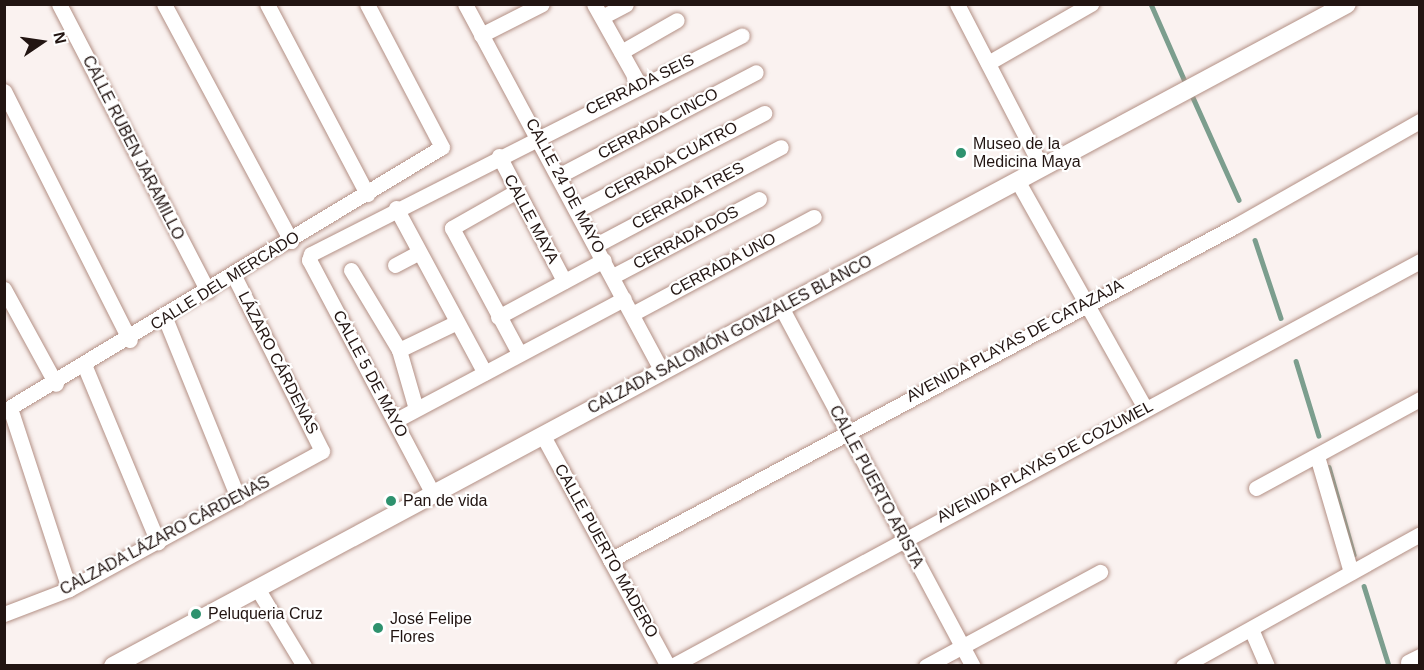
<!DOCTYPE html>
<html>
<head>
<meta charset="utf-8">
<style>
  body { margin:0 }
  #map { position:relative; width:1424px; height:670px; overflow:hidden; background:#faf2f0; font-family:Arial,sans-serif }
  div>[style] { position:absolute }
  .stream>* { height:4.5px; margin:-2.25px; padding:0 2.25px; transform-origin:2.25px; border-radius:2.25px; background:#7c9e8e }
  .roads { filter:drop-shadow(0 0 2px #b39085) drop-shadow(0 0 2px #b39085) }
  .minor>* { height:15px; margin:-7.5px; padding:0 7.5px; transform-origin:7.5px; border-radius:7.5px; background:#fff }
  .tertiary>* { height:18px; margin:-9px; padding:0 9px; transform-origin:9px; border-radius:9px; background:#fff }
  .dots>* { width:16px; height:16px; translate:-50% -50%; box-sizing:border-box; border:3px solid #fff; border-radius:50% }
  span { translate:-50% -50%; white-space:nowrap; text-align:center; line-height:1.15; -webkit-text-stroke:4.5px #fff; paint-order:stroke }
  .street-label { font-size:16px; color:#221512 }
  .poi-label { font-size:16px; color:#221512 }
  .left { translate:0 -50%; text-align:left }
  .frame { position:absolute; inset:0; border:6px solid #221512; pointer-events:none }
  .north { position:absolute; left:12px; top:12px; width:60px; height:60px; -webkit-text-stroke:4px #fff; paint-order:stroke; rotate:77deg; font-size:16px; font-weight:700; line-height:24px; text-align:center; color:#221512 }
  .north::after { content:''; display:block; margin:auto; width:21px; height:27px; background:#221512; clip-path:polygon(50% 0,100% 100%,50% 72%,0 100%) }
</style>
</head>
<body>
<div id="map">
  <div class="stream">
    <div style="left:1151px;top:4px;width:90px;rotate:66.3deg"></div>
    <div style="left:1191px;top:93px;width:117px;rotate:65.8deg"></div>
    <div style="left:1255px;top:240px;width:82px;rotate:71.6deg"></div>
    <div style="left:1296px;top:361px;width:78px;rotate:73deg"></div>
    <div style="left:1329px;top:467px;width:91px;rotate:74.1deg"></div>
    <div style="left:1364px;top:586px;width:84px;rotate:72.6deg"></div>
  </div>
  <div class="roads">
    <div class="minor">
      <div style="left:59px;top:4px;width:323px;rotate:62.6deg"></div>
      <div style="left:164px;top:4px;width:269px;rotate:61.8deg"></div>
      <div style="left:267px;top:4px;width:215px;rotate:62.2deg"></div>
      <div style="left:465px;top:4px;width:415px;rotate:61.8deg"></div>
      <div style="left:594px;top:4px;width:94px;rotate:60.7deg"></div>
      <div style="left:957px;top:4px;width:182px;rotate:62.6deg"></div>
      <div style="left:602px;top:17px;width:27px;rotate:-28deg"></div>
      <div style="left:481px;top:35px;width:68px;rotate:-26.9deg"></div>
      <div style="left:621px;top:52px;width:64px;rotate:-29.7deg"></div>
      <div style="left:988px;top:63px;width:119px;rotate:-29.8deg"></div>
      <div style="left:4px;top:91px;width:279px;rotate:63.2deg"></div>
      <div style="left:499px;top:156px;width:141px;rotate:62.5deg"></div>
      <div style="left:560px;top:175px;width:221px;rotate:-27.7deg"></div>
      <div style="left:1017px;top:180px;width:261px;rotate:60.7deg"></div>
      <div style="left:517px;top:191px;width:75px;rotate:150.4deg"></div>
      <div style="left:452px;top:228px;width:142px;rotate:61.8deg"></div>
      <div style="left:396px;top:208px;width:187px;rotate:61.7deg"></div>
      <div style="left:577px;top:210px;width:211px;rotate:-27.4deg"></div>
      <div style="left:596px;top:245px;width:209px;rotate:-27.9deg"></div>
      <div style="left:395px;top:265px;width:27px;rotate:-28deg"></div>
      <div style="left:351px;top:270px;width:93px;rotate:59deg"></div>
      <div style="left:399px;top:350px;width:61px;rotate:73.9deg"></div>
      <div style="left:613px;top:276px;width:165px;rotate:-27.8deg"></div>
      <div style="left:4px;top:289px;width:108px;rotate:61.3deg"></div>
      <div style="left:781px;top:307px;width:407px;rotate:61.9deg"></div>
      <div style="left:632px;top:314px;width:206px;rotate:-28.1deg"></div>
      <div style="left:498px;top:317px;width:120px;rotate:-28.3deg"></div>
      <div style="left:165px;top:318px;width:194px;rotate:67.9deg"></div>
      <div style="left:399px;top:350px;width:64px;rotate:-25.8deg"></div>
      <div style="left:85px;top:367px;width:190px;rotate:67.4deg"></div>
      <div style="left:10px;top:408px;width:190px;rotate:71.9deg"></div>
      <div style="left:4px;top:411px;width:511px;rotate:-31.08deg"></div>
      <div style="left:442px;top:147px;width:161px;rotate:-117.7deg"></div>
      <div style="left:396px;top:420px;width:258px;rotate:-28deg"></div>
      <div style="left:543px;top:436px;width:262px;rotate:61.5deg"></div>
      <div style="left:1317px;top:456px;width:121px;rotate:73.7deg"></div>
      <div style="left:1256px;top:488px;width:187px;rotate:-28.5deg"></div>
      <div style="left:433px;top:494px;width:265px;rotate:-117.9deg"></div>
      <div style="left:309px;top:260px;width:6px;rotate:-72deg"></div>
      <div style="left:311px;top:254px;width:483px;rotate:-26.9deg"></div>
      <div style="left:610px;top:560px;width:709px;rotate:-28.12deg"></div>
      <div style="left:1235px;top:226px;width:213px;rotate:-29.6deg"></div>
      <div style="left:257px;top:588px;width:91px;rotate:58.9deg"></div>
      <div style="left:4px;top:614px;width:70px;rotate:-21deg"></div>
      <div style="left:69px;top:589px;width:288px;rotate:-28.6deg"></div>
      <div style="left:322px;top:451px;width:196px;rotate:-116.7deg"></div>
      <div style="left:1251px;top:629px;width:40px;rotate:66.6deg"></div>
      <div style="left:1408px;top:662px;width:13px;rotate:-27deg"></div>
      <div style="left:672px;top:666px;width:851px;rotate:-28.43deg"></div>
      <div style="left:926px;top:666px;width:198px;rotate:-28.4deg"></div>
      <div style="left:1183px;top:666px;width:271px;rotate:-29.1deg"></div>
    </div>
    <div class="tertiary">
      <div style="left:113px;top:666px;width:1400px;rotate:-28.21deg"></div>
    </div>
  </div>
  <div class="dots">
    <div style="left:961px;top:153px;background:#2e926e"></div>
    <div style="left:391px;top:501px;background:#2e926e"></div>
    <div style="left:196px;top:614px;background:#2e926e"></div>
    <div style="left:378px;top:628px;background:#2e926e"></div>
  </div>
  <div class="street-label">
    <span style="left:640px;top:85px;rotate:-26deg">CERRADA SEIS</span>
    <span style="left:658px;top:124px;rotate:-28deg">CERRADA CINCO</span>
    <span style="left:133px;top:148px;rotate:63deg">CALLE RUBEN JARAMILLO</span>
    <span style="left:671px;top:161px;rotate:-28deg">CERRADA CUATRO</span>
    <span style="left:565px;top:186px;rotate:62deg">CALLE 24 DE MAYO</span>
    <span style="left:688px;top:196px;rotate:-28deg">CERRADA TRES</span>
    <span style="left:531px;top:219px;rotate:62deg">CALLE MAYA</span>
    <span style="left:686px;top:238px;rotate:-28deg">CERRADA DOS</span>
    <span style="left:723px;top:265px;rotate:-28deg">CERRADA UNO</span>
    <span style="left:225px;top:281px;rotate:-32deg">CALLE DEL MERCADO</span>
    <span style="left:730px;top:335px;rotate:-28deg">CALZADA SALOMÓN GONZALES BLANCO</span>
    <span style="left:1015px;top:341px;rotate:-28deg">AVENIDA PLAYAS DE CATAZAJA</span>
    <span style="left:278px;top:363px;rotate:63deg">LÁZARO CÁRDENAS</span>
    <span style="left:370px;top:374px;rotate:62deg">CALLE 5 DE MAYO</span>
    <span style="left:1045px;top:462px;rotate:-28deg">AVENIDA PLAYAS DE COZUMEL</span>
    <span style="left:876px;top:487px;rotate:62deg">CALLE PUERTO ARISTA</span>
    <span style="left:165px;top:536px;rotate:-28deg">CALZADA LÁZARO CÁRDENAS</span>
    <span style="left:606px;top:551px;rotate:61deg">CALLE PUERTO MADERO</span>
  </div>
  <div class="poi-label">
    <span class="left" style="left:973px;top:153px">Museo de la<br>Medicina Maya</span>
    <span class="left" style="left:403px;top:501px">Pan de vida</span>
    <span class="left" style="left:208px;top:614px">Peluqueria Cruz</span>
    <span class="left" style="left:390px;top:628px">José Felipe<br>Flores</span>
  </div>
  <div class="frame"></div>
  <div class="north">N</div>
</div>
</body>
</html>
